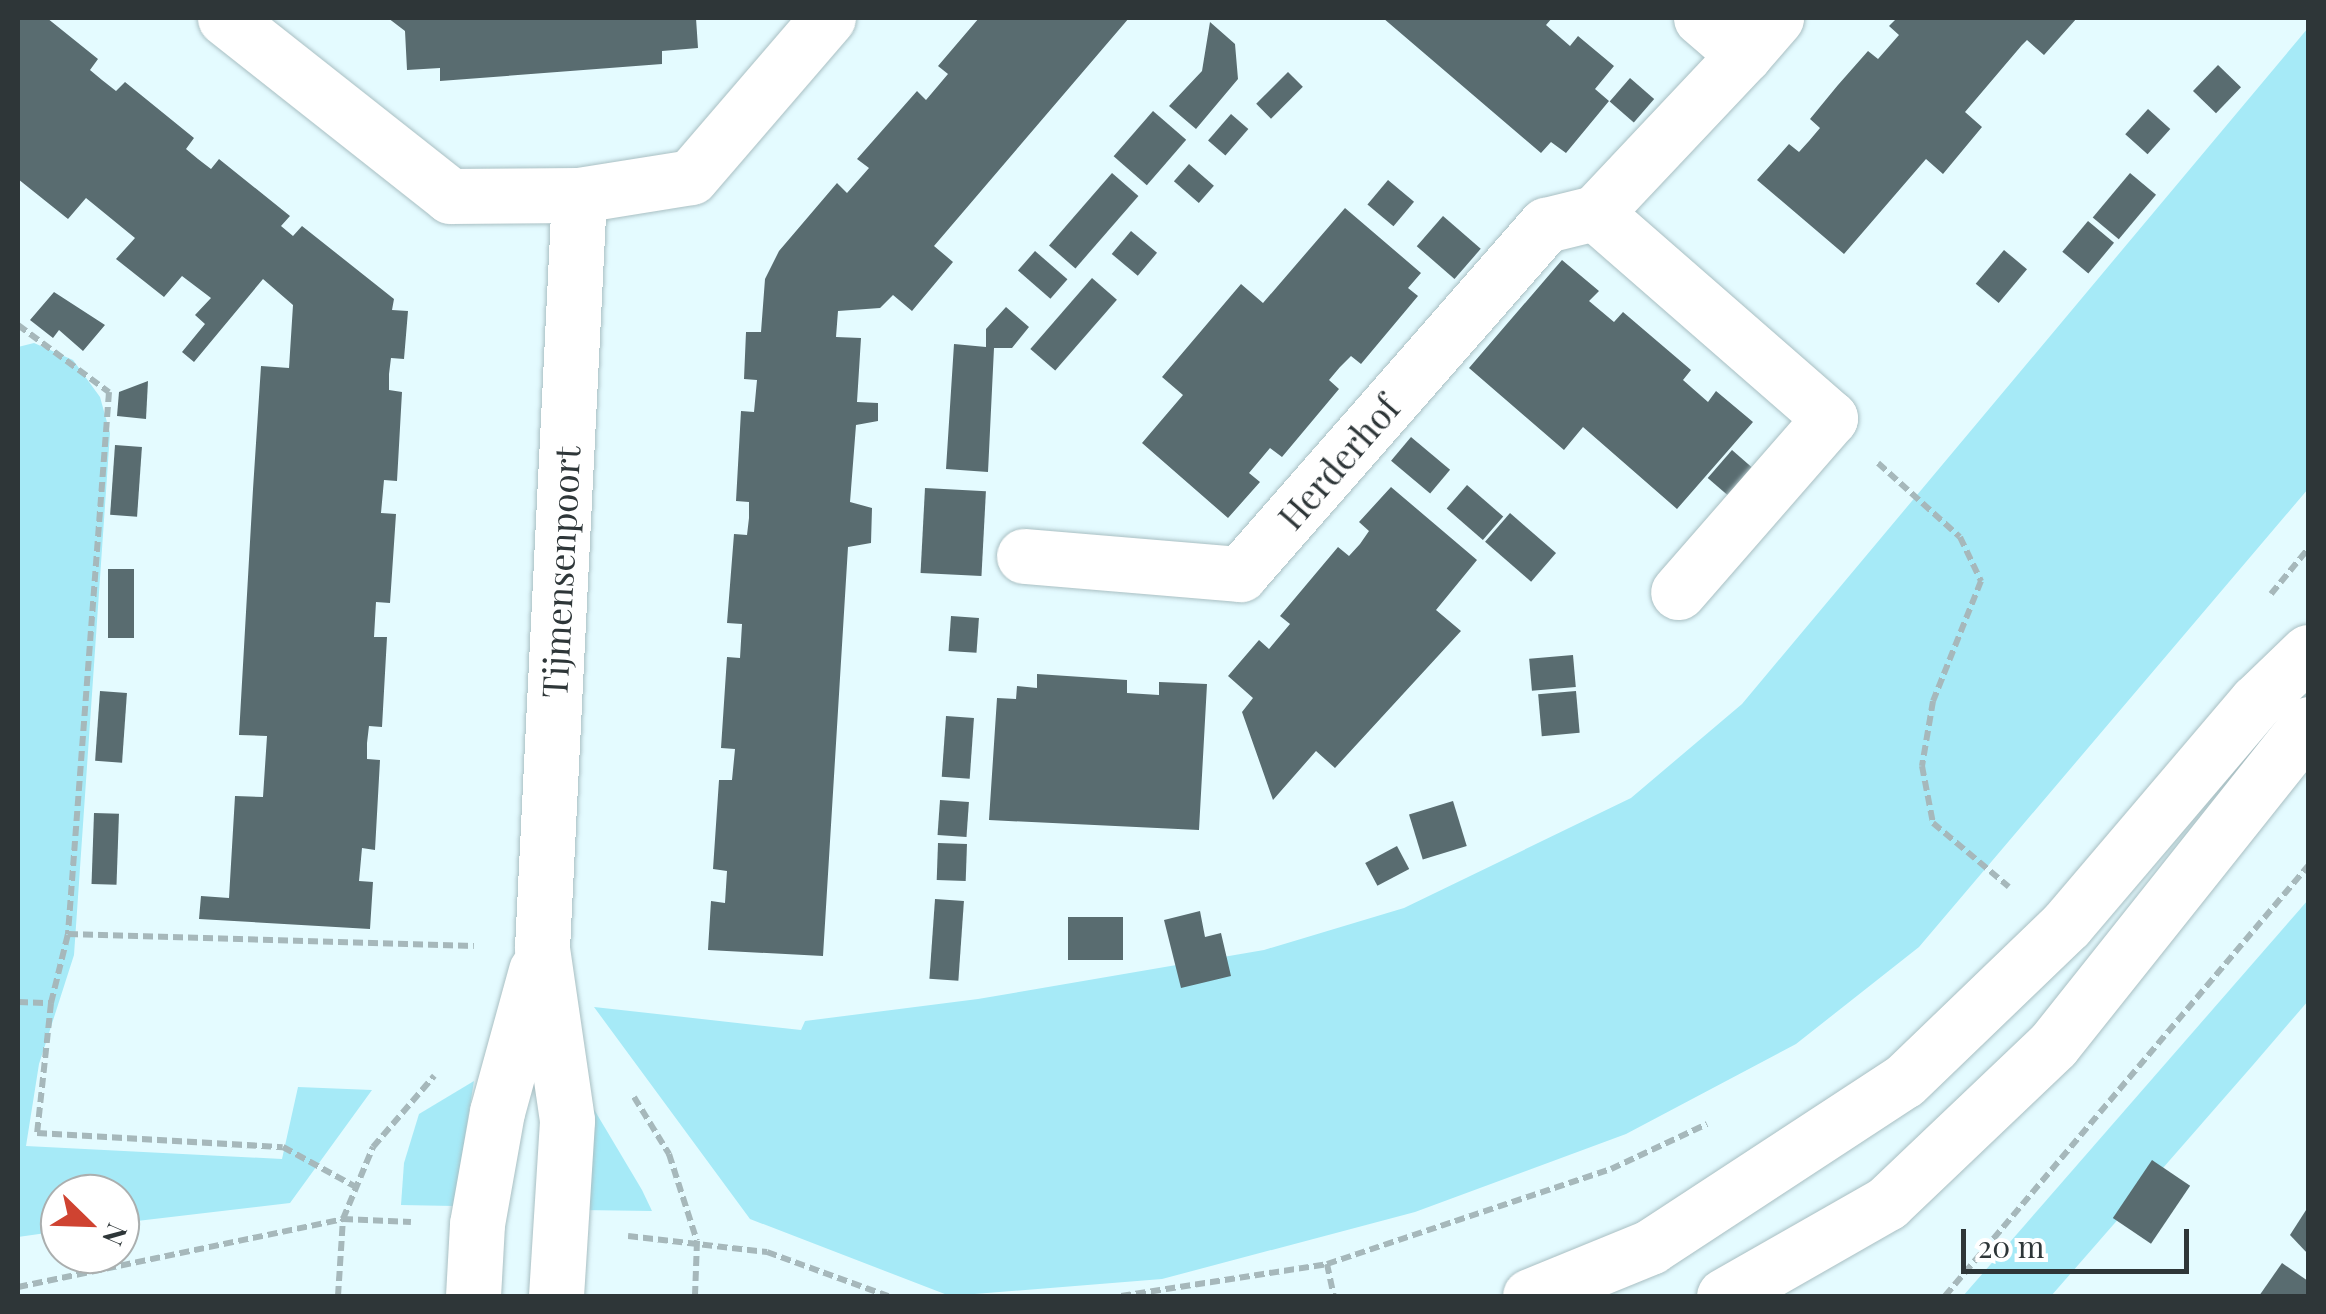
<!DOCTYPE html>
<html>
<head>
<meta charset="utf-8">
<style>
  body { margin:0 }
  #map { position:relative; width:2326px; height:1314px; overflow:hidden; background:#e4fbff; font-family:"Playfair Display",serif }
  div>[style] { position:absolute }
  .green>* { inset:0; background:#a6eaf7 }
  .building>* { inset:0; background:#596c70; transform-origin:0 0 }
  .path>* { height:6px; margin-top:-3px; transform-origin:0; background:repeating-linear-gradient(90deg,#a6b8bb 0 10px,transparent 0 15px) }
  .roads { filter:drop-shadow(0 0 2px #a9bfc3) drop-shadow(0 0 2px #a9bfc3) }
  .minor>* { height:55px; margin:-27.5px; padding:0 27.5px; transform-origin:27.5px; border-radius:27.5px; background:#fff }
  span { translate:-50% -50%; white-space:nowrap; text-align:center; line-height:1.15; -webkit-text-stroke:10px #fff; paint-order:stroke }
  .street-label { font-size:35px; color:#2e3638 }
  .frame { position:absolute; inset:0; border:20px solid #2e3638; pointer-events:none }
  .north { position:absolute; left:40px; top:1174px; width:100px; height:100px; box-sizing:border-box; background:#fff; border:2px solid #abafaf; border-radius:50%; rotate:113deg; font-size:28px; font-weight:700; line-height:40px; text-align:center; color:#2e3638 }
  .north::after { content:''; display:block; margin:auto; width:35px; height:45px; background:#cf4331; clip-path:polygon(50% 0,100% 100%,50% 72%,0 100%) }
  .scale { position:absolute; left:1961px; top:1229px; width:228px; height:45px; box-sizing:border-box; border:5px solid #2e3638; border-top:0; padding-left:12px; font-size:30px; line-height:35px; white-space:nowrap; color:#2e3638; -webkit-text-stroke:8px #fff; paint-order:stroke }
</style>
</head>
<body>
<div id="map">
  <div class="green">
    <div style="clip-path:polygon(2308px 28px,2308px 489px,1919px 947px,1796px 1044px,1626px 1134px,1415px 1212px,1162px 1279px,950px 1296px,750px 1219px,594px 1007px,801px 1030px,805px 1021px,978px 999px,1264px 950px,1404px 908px,1631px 798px,1742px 704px)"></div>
    <div style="clip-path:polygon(34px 343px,73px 360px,100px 397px,110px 433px,74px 955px,39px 1064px,26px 1146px,282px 1159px,298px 1087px,372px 1090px,290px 1203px,120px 1223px,120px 1194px,60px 1194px,60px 1231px,18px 1237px,18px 347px)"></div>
    <div style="clip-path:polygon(2308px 900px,2308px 1001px,2253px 1065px,2051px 1296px,1963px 1296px)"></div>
    <div style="clip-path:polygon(474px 1081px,454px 1206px,401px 1205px,404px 1163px,419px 1114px)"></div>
    <div style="clip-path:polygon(592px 1106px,642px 1190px,652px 1211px,581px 1210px)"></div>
  </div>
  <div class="building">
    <div style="clip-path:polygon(18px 18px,47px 18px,98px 59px,90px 70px,102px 80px,116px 91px,125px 82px,194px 138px,186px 149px,198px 159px,211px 169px,219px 159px,290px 216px,281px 226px,293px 236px,302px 226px,394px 299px,392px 310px,408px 311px,404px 359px,391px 358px,389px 374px,389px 390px,402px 392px,397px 481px,384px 480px,381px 513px,396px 514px,390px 603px,376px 602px,374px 637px,387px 637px,382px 727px,369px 726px,367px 743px,367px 759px,380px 760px,375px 850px,362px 848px,359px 881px,373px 882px,370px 929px,199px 919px,201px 896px,229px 898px,235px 796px,263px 797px,267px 736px,239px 735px,253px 489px,261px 366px,289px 368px,293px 305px,263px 279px,194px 362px,182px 352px,205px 324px,195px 315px,211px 298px,182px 276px,164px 297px,116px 259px,135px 238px,86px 198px,68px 219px,18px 179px)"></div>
    <div style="clip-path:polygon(388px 18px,696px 18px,698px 48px,662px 51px,662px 64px,440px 81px,440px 68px,407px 70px,405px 31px)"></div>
    <div style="clip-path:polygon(979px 18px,1129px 18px,934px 246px,953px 262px,912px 311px,893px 295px,880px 308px,838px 311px,836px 337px,861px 338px,857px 402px,878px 403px,878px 421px,856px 425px,850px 502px,872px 508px,871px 543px,848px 547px,823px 956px,708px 950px,711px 901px,725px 903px,727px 871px,713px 869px,719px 780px,732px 780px,735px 749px,721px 748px,727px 657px,740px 658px,742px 624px,727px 623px,734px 534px,747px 535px,749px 518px,749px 502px,736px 501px,741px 411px,754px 412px,757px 380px,744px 379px,746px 332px,761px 332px,765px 279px,779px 251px,837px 183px,847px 193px,869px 168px,857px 159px,917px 91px,926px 100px,948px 74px,938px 66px)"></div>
    <div style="clip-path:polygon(1383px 18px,1552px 18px,1546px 25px,1570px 46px,1578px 36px,1614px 66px,1595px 89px,1609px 101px,1566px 153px,1551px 142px,1541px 153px)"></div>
    <div style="clip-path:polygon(1897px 18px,2077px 18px,2044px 55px,2027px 40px,2022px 45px,1965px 112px,1982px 127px,1943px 174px,1926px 159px,1844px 254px,1757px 180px,1789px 144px,1799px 152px,1809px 141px,1820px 128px,1810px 119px,1838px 85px,1868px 51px,1878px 59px,1899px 35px,1889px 26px)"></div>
    <div style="clip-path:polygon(1210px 22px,1235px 44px,1238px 79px,1196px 129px,1169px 106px,1202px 71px)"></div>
    <div style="left:2218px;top:65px;width:32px;height:36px;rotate:44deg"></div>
    <div style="left:1288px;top:72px;width:21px;height:45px;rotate:45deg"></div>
    <div style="left:1630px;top:78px;width:32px;height:31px;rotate:41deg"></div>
    <div style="left:2148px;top:109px;width:30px;height:34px;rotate:42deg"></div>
    <div style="left:1153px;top:111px;width:44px;height:60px;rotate:41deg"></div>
    <div style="left:1231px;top:114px;width:23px;height:35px;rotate:41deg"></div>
    <div style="left:1189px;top:164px;width:33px;height:23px;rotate:41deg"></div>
    <div style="left:1112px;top:173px;width:35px;height:96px;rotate:41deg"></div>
    <div style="left:2130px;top:173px;width:34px;height:58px;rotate:40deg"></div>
    <div style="left:1388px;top:180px;width:34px;height:32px;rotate:40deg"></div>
    <div style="clip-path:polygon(1345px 208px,1421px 273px,1408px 288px,1418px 296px,1361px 364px,1351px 356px,1340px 367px,1329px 380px,1339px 389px,1282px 457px,1270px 448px,1249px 473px,1260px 482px,1228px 518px,1142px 443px,1183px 395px,1162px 377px,1241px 284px,1263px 303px)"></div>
    <div style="left:1443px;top:216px;width:50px;height:40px;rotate:41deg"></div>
    <div style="left:2088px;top:221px;width:34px;height:40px;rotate:40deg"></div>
    <div style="left:1131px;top:231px;width:34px;height:30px;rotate:40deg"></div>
    <div style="left:2004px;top:250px;width:30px;height:44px;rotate:40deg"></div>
    <div style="left:1035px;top:251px;width:43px;height:26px;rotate:41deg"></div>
    <div style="clip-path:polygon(1562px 260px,1599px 291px,1589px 301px,1614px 322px,1623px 312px,1691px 370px,1683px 380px,1708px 402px,1716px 391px,1753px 422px,1677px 509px,1583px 427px,1564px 450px,1469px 368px)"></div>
    <div style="left:1092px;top:278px;width:33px;height:94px;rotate:41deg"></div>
    <div style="clip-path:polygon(54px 292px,105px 325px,83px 351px,59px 330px,53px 338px,30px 320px)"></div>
    <div style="clip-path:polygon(1006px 307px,1029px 327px,1012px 348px,994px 348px,988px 472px,946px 469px,954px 344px,986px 347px,986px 329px)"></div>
    <div style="clip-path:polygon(148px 381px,146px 419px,117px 416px,119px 392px)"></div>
    <div style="left:1411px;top:437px;width:51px;height:31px;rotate:40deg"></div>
    <div style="left:115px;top:445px;width:27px;height:70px;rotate:4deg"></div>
    <div style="left:1732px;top:450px;width:30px;height:37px;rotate:41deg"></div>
    <div style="left:1467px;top:485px;width:48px;height:31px;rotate:41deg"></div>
    <div style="clip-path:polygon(1391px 487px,1477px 560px,1436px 610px,1461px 631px,1335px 768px,1316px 751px,1273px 800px,1242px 712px,1253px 698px,1228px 676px,1259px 640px,1269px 649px,1290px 624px,1280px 616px,1338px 547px,1349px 556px,1360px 544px,1369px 531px,1359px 522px)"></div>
    <div style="left:925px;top:488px;width:61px;height:85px;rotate:3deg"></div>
    <div style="left:1510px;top:513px;width:61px;height:38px;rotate:41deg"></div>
    <div style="left:108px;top:569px;width:26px;height:69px"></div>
    <div style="left:951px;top:616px;width:28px;height:35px;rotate:4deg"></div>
    <div style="left:1573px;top:655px;width:32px;height:44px;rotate:85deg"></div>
    <div style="clip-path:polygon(1037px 674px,1127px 680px,1127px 693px,1159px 695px,1159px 682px,1207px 684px,1199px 830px,989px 820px,997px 698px,1016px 699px,1017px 686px,1037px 688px)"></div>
    <div style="left:100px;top:691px;width:27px;height:70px;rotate:4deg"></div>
    <div style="left:1576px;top:691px;width:42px;height:38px;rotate:85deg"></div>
    <div style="left:946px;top:716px;width:28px;height:61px;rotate:4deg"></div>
    <div style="left:940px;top:800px;width:29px;height:35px;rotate:4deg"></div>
    <div style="left:1453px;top:801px;width:47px;height:46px;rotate:73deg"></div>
    <div style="left:94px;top:813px;width:25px;height:71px;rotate:2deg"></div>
    <div style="left:938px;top:843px;width:29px;height:37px;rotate:2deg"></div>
    <div style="left:1397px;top:846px;width:26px;height:36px;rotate:62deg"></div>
    <div style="left:935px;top:899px;width:29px;height:80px;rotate:4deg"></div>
    <div style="clip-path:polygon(1200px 911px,1205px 937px,1221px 933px,1231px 976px,1181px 988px,1164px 920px)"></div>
    <div style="left:1068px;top:917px;width:55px;height:43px"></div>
    <div style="left:2152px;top:1160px;width:46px;height:70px;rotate:34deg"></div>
    <div style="clip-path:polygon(2308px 1207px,2308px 1254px,2290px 1235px)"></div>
    <div style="clip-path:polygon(2282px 1263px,2308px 1281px,2308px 1296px,2259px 1296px)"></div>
  </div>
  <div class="path">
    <div style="left:18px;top:325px;width:113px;rotate:36.4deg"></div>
    <div style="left:109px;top:392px;width:544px;rotate:94.33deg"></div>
    <div style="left:68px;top:934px;width:406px;rotate:1.7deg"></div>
    <div style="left:1878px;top:463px;width:110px;rotate:42.1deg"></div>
    <div style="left:1960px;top:537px;width:49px;rotate:64.5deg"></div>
    <div style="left:1981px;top:581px;width:129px;rotate:111.8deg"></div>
    <div style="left:1933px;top:701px;width:66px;rotate:99.6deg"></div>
    <div style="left:1922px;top:766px;width:58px;rotate:79.1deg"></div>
    <div style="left:1933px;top:823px;width:99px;rotate:40.1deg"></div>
    <div style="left:2271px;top:594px;width:58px;rotate:-50.6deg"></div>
    <div style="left:18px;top:1002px;width:33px;rotate:2deg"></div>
    <div style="left:51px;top:1003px;width:71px;rotate:-76.2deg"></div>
    <div style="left:51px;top:1003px;width:131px;rotate:96.1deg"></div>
    <div style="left:37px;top:1133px;width:246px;rotate:3.3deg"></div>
    <div style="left:283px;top:1147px;width:83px;rotate:28.7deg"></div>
    <div style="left:634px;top:1097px;width:67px;rotate:58.4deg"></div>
    <div style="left:669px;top:1154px;width:91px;rotate:72.2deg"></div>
    <div style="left:697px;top:1241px;width:55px;rotate:92.1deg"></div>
    <div style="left:628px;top:1236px;width:140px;rotate:6.6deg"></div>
    <div style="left:767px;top:1252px;width:129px;rotate:20deg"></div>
    <div style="left:1327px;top:1264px;width:33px;rotate:78deg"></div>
    <div style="left:18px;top:1287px;width:332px;rotate:-11.8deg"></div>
    <div style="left:343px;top:1219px;width:68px;rotate:2.5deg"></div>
    <div style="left:338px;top:1296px;width:77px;rotate:-86.3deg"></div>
    <div style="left:343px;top:1219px;width:78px;rotate:-67.4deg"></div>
    <div style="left:373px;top:1147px;width:94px;rotate:-49.3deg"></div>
    <div style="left:1121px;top:1296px;width:208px;rotate:-8.8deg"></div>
    <div style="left:1327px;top:1264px;width:299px;rotate:-18.5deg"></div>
    <div style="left:1611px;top:1169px;width:106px;rotate:-25.1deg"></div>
    <div style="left:1945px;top:1296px;width:563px;rotate:-49.83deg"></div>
  </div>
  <div class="roads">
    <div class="minor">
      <div style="left:225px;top:18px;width:287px;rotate:38.3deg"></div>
      <div style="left:450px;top:196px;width:129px;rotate:-0.4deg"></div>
      <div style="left:579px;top:195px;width:113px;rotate:-9.1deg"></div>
      <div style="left:691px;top:177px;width:210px;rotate:-49.3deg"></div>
      <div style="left:1701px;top:18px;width:57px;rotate:40.7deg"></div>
      <div style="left:1744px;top:55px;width:49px;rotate:-49.1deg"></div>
      <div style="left:1595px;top:213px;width:312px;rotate:41.1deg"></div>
      <div style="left:1830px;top:418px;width:231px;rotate:131.1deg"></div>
      <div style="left:1024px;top:556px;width:217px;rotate:4.8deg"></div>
      <div style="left:1240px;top:574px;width:464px;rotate:-48.8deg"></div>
      <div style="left:1546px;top:225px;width:50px;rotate:-13.8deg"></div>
      <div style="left:1595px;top:213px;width:217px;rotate:-46.7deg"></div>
      <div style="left:473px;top:1296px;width:72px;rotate:-86.8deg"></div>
      <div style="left:477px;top:1224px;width:114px;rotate:-79.9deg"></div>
      <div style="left:497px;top:1112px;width:147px;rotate:-74.6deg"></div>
      <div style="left:556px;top:1296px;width:176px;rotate:-86.4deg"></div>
      <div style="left:567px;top:1120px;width:174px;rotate:-98.3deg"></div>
      <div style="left:542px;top:948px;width:754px;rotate:-87.19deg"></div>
      <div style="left:1530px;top:1296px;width:130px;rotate:-22.2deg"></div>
      <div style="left:1650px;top:1247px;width:303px;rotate:-33.2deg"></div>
      <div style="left:1904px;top:1081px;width:226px;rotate:-43.9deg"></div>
      <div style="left:2067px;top:924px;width:292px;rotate:-49.6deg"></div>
      <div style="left:2256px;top:702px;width:72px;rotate:-43.9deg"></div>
      <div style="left:1724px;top:1296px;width:188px;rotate:-29.7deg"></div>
      <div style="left:1887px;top:1203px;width:229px;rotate:-43.6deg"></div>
      <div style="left:2053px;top:1045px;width:410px;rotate:-51.5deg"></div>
    </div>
  </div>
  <div class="street-label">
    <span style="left:1338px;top:462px;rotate:-49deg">Herderhof</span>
    <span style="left:560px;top:572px;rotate:-87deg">Tijmensenpoort</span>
  </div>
  <div class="frame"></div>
  <div class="north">N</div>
  <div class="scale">20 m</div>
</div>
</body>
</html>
